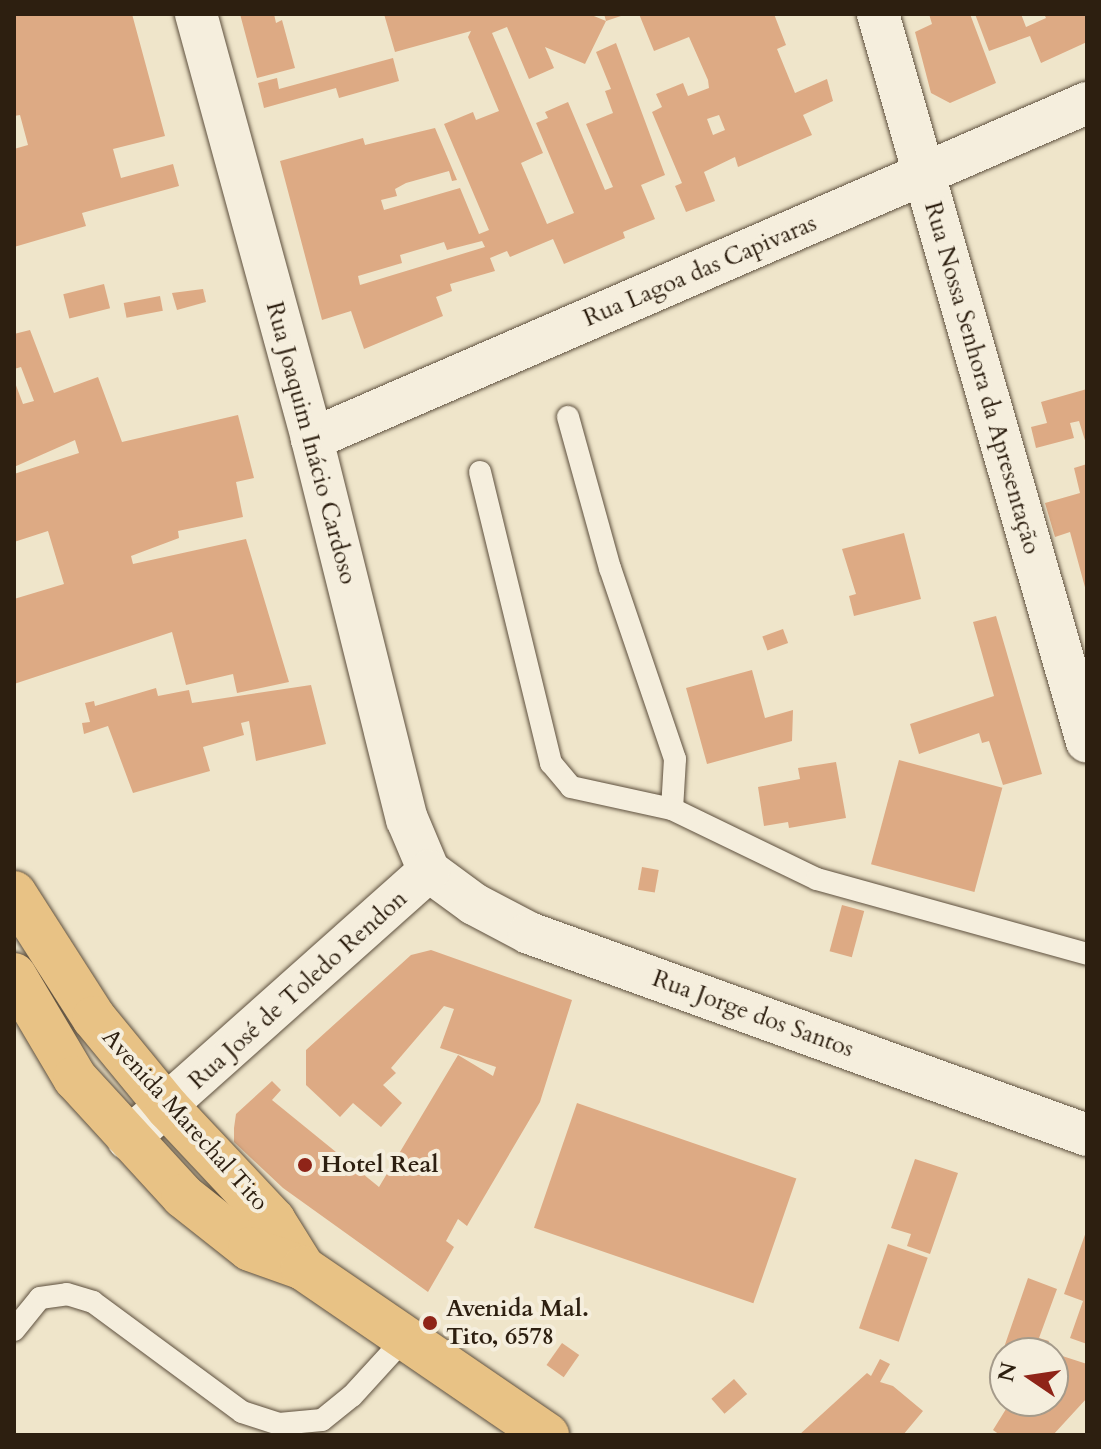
<!DOCTYPE html>
<html>
<head>
<meta charset="utf-8">
<style>
  body { margin:0 }
  #map { position:relative; width:1101px; height:1449px; overflow:hidden; background:#efe5ca; font-family:Cardo,serif }
  div>[style] { position:absolute }
  .building>* { inset:0; background:#ddaa84; transform-origin:0 0 }
  .roads { filter:drop-shadow(0 0 2px #5e503e) drop-shadow(0 0 2px #5e503e) }
  .service>* { height:22px; margin:-11px; padding:0 11px; transform-origin:11px; border-radius:11px; background:#f5eedd }
  .minor>* { height:42px; margin:-21px; padding:0 21px; transform-origin:21px; border-radius:21px; background:#f5eedd }
  .primary>* { height:44px; margin:-22px; padding:0 22px; transform-origin:22px; border-radius:22px; background:#e8c285 }
  .dots>* { width:22px; height:22px; translate:-50% -50%; box-sizing:border-box; border:4px solid #f5eedd; border-radius:50% }
  span { translate:-50% -50%; white-space:nowrap; text-align:center; line-height:1.15; -webkit-text-stroke:8px #f5eedd; paint-order:stroke }
  .street-label { font-size:24px; color:#2d1f10 }
  .poi-label { font-size:24px; color:#2d1f10; font-weight:700 }
  .left { translate:0 -50%; text-align:left }
  .frame { position:absolute; inset:0; border:16px solid #2d1f10; pointer-events:none }
  .north { position:absolute; left:989px; top:1337px; width:80px; height:80px; box-sizing:border-box; background:#f5eedd; border:2px solid #a59b8b; border-radius:50%; rotate:283deg; font-size:22px; font-weight:700; line-height:32px; text-align:center; color:#2d1f10 }
  .north::after { content:''; display:block; margin:auto; width:28px; height:36px; background:#8f2418; clip-path:polygon(50% 0,100% 100%,50% 72%,0 100%) }
</style>
</head>
<body>
<div id="map">
  <div class="building">
    <div style="clip-path:polygon(14px 14px,132px 14px,165px 136px,113px 149px,121px 178px,173px 164px,179px 186px,82px 213px,86px 226px,14px 247px,14px 149px,28px 145px,20px 115px,14px 116px)"></div>
    <div style="clip-path:polygon(240px 14px,274px 14px,276px 23px,282px 20px,295px 68px,257px 78px)"></div>
    <div style="clip-path:polygon(evenodd,384px 14px,589px 14px,606px 21px,604px 14px,627px 14px,606px 21px,585px 64px,545px 47px,554px 68px,529px 79px,507px 27px,492px 33px,543px 153px,521px 163px,547px 224px,574px 213px,536px 123px,548px 118px,545px 112px,568px 102px,605px 190px,613px 187px,586px 124px,613px 113px,605px 91px,611px 89px,596px 52px,616px 43px,665px 175px,641px 185px,655px 219px,623px 232px,625px 238px,564px 264px,553px 239px,510px 257px,507px 251px,490px 258px,495px 271px,450px 284px,452px 291px,436px 297px,443px 316px,364px 349px,351px 311px,322px 320px,280px 161px,363px 138px,365px 145px,435px 128px,457px 180px,452px 181px,449px 171px,406px 183px,395px 189px,397px 196px,381px 200px,384px 210px,460px 188px,479px 234px,489px 230px,444px 124px,473px 112px,476px 120px,499px 111px,468px 37px,471px 31px,395px 52px,384px 14px,482px 241px,485px 247px,360px 285px,358px 276px,402px 263px,400px 255px,444px 242px,447px 250px,482px 241px)"></div>
    <div style="clip-path:polygon(evenodd,639px 14px,774px 14px,786px 45px,777px 49px,795px 93px,827px 79px,833px 101px,803px 115px,812px 135px,738px 167px,735px 157px,704px 172px,715px 201px,686px 212px,675px 186px,682px 183px,652px 112px,662px 107px,656px 94px,683px 83px,688px 96px,709px 88px,708px 80px,689px 37px,654px 51px,639px 14px,719px 115px,725px 130px,713px 135px,707px 119px,719px 115px)"></div>
    <div style="clip-path:polygon(929px 14px,970px 14px,996px 83px,950px 103px,931px 93px,915px 32px,932px 24px)"></div>
    <div style="clip-path:polygon(975px 14px,1021px 14px,1026px 27px,1046px 18px,1044px 14px,1087px 14px,1087px 42px,1041px 63px,1030px 36px,989px 51px)"></div>
    <div style="clip-path:polygon(393px 58px,399px 81px,339px 98px,336px 88px,264px 108px,258px 83px,277px 78px,279px 89px)"></div>
    <div style="left:104px;top:284px;width:25px;height:42px;rotate:76deg"></div>
    <div style="clip-path:polygon(203px 289px,206px 302px,177px 310px,172px 293px)"></div>
    <div style="left:160px;top:296px;width:15px;height:37px;rotate:79deg"></div>
    <div style="clip-path:polygon(30px 330px,54px 393px,98px 377px,122px 442px,238px 415px,254px 478px,236px 482px,243px 517px,178px 531px,179px 538px,131px 556px,133px 564px,246px 539px,289px 682px,237px 693px,233px 674px,186px 685px,172px 632px,14px 684px,14px 599px,64px 584px,48px 531px,14px 542px,14px 474px,79px 453px,75px 440px,14px 467px,14px 380px,23px 404px,34px 401px,21px 367px,14px 369px,14px 334px)"></div>
    <div style="clip-path:polygon(1087px 389px,1087px 447px,1079px 421px,1070px 423px,1074px 438px,1036px 448px,1031px 427px,1047px 423px,1041px 402px)"></div>
    <div style="clip-path:polygon(1087px 464px,1087px 591px,1086px 591px,1070px 532px,1055px 537px,1045px 503px,1080px 493px,1074px 468px)"></div>
    <div style="clip-path:polygon(904px 533px,921px 599px,854px 616px,849px 596px,856px 594px,842px 549px)"></div>
    <div style="clip-path:polygon(996px 616px,1042px 774px,1003px 785px,989px 741px,982px 743px,979px 733px,919px 754px,910px 724px,994px 696px,973px 622px)"></div>
    <div style="left:783px;top:629px;width:15px;height:22px;rotate:70deg"></div>
    <div style="clip-path:polygon(752px 670px,765px 718px,793px 710px,792px 741px,707px 764px,686px 688px)"></div>
    <div style="clip-path:polygon(311px 685px,326px 744px,256px 761px,249px 721px,241px 723px,244px 735px,203px 747px,210px 771px,133px 793px,108px 726px,84px 734px,82px 723px,90px 722px,85px 703px,94px 701px,95px 706px,156px 688px,158px 696px,189px 690px,192px 703px)"></div>
    <div style="left:899px;top:760px;width:107px;height:108px;rotate:15deg"></div>
    <div style="clip-path:polygon(836px 762px,846px 818px,789px 828px,788px 822px,764px 826px,758px 787px,800px 779px,798px 768px)"></div>
    <div style="left:642px;top:867px;width:17px;height:23px;rotate:10deg"></div>
    <div style="left:842px;top:905px;width:23px;height:48px;rotate:15deg"></div>
    <div style="clip-path:polygon(431px 950px,572px 1000px,540px 1102px,467px 1226px,458px 1219px,446px 1241px,454px 1247px,428px 1292px,283px 1188px,234px 1142px,234px 1128px,236px 1114px,272px 1081px,281px 1090px,272px 1100px,379px 1187px,458px 1055px,493px 1076px,496px 1067px,440px 1048px,454px 1009px,444px 1006px,391px 1068px,396px 1073px,383px 1085px,402px 1103px,381px 1127px,353px 1103px,340px 1117px,306px 1085px,306px 1050px,411px 955px)"></div>
    <div style="left:577px;top:1103px;width:232px;height:132px;rotate:19deg"></div>
    <div style="clip-path:polygon(915px 1159px,958px 1173px,930px 1254px,907px 1246px,911px 1234px,891px 1228px)"></div>
    <div style="clip-path:polygon(1087px 1229px,1087px 1344px,1070px 1338px,1083px 1301px,1064px 1294px)"></div>
    <div style="left:888px;top:1244px;width:42px;height:89px;rotate:19deg"></div>
    <div style="clip-path:polygon(1028px 1278px,1057px 1289px,1039px 1338px,1049px 1341px,1046px 1350px,1053px 1353px,1005px 1353px,1005px 1361px,1000px 1359px)"></div>
    <div style="left:562px;top:1343px;width:21px;height:27px;rotate:35deg"></div>
    <div style="clip-path:polygon(1053px 1353px,1087px 1364px,1087px 1398px,1053px 1435px,1000px 1435px,993px 1430px,1011px 1401px,1053px 1401px)"></div>
    <div style="clip-path:polygon(880px 1359px,890px 1364px,880px 1382px,893px 1386px,923px 1411px,903px 1435px,799px 1435px,867px 1373px,871px 1376px)"></div>
    <div style="left:734px;top:1379px;width:20px;height:30px;rotate:49deg"></div>
  </div>
  <div class="roads">
    <div class="service">
      <div style="left:568px;top:417px;width:157px;rotate:74.5deg"></div>
      <div style="left:610px;top:568px;width:202px;rotate:71.2deg"></div>
      <div style="left:675px;top:759px;width:50px;rotate:93.4deg"></div>
      <div style="left:480px;top:472px;width:300px;rotate:76.3deg"></div>
      <div style="left:551px;top:763px;width:31px;rotate:50deg"></div>
      <div style="left:571px;top:787px;width:103px;rotate:12.3deg"></div>
      <div style="left:672px;top:809px;width:161px;rotate:25.8deg"></div>
      <div style="left:817px;top:879px;width:280px;rotate:15.5deg"></div>
      <div style="left:14px;top:1330px;width:41px;rotate:-50.9deg"></div>
      <div style="left:40px;top:1298px;width:27px;rotate:-8deg"></div>
      <div style="left:67px;top:1294px;width:27px;rotate:17deg"></div>
      <div style="left:93px;top:1302px;width:185px;rotate:36.4deg"></div>
      <div style="left:242px;top:1412px;width:39px;rotate:18deg"></div>
      <div style="left:279px;top:1424px;width:43px;rotate:-5.3deg"></div>
      <div style="left:322px;top:1420px;width:38px;rotate:-39deg"></div>
      <div style="left:352px;top:1396px;width:77px;rotate:-47.6deg"></div>
    </div>
    <div class="minor">
      <div style="left:196px;top:14px;width:441px;rotate:74.7deg"></div>
      <div style="left:312px;top:439px;width:392px;rotate:76deg"></div>
      <div style="left:407px;top:819px;width:56px;rotate:67.1deg"></div>
      <div style="left:429px;top:871px;width:56px;rotate:36.3deg"></div>
      <div style="left:474px;top:904px;width:62px;rotate:27.8deg"></div>
      <div style="left:529px;top:933px;width:593px;rotate:19.9deg"></div>
      <div style="left:878px;top:14px;width:757px;rotate:73.98deg"></div>
      <div style="left:312px;top:439px;width:845px;rotate:-23.44deg"></div>
      <div style="left:128px;top:1139px;width:403px;rotate:-41.7deg"></div>
    </div>
    <div class="primary">
      <div style="left:14px;top:893px;width:148px;rotate:57.4deg"></div>
      <div style="left:94px;top:1018px;width:117px;rotate:50.6deg"></div>
      <div style="left:168px;top:1108px;width:154px;rotate:46.8deg"></div>
      <div style="left:273px;top:1220px;width:57px;rotate:58deg"></div>
      <div style="left:14px;top:975px;width:120px;rotate:59.4deg"></div>
      <div style="left:75px;top:1078px;width:160px;rotate:47.5deg"></div>
      <div style="left:183px;top:1196px;width:85px;rotate:38.3deg"></div>
      <div style="left:250px;top:1249px;width:56px;rotate:19.7deg"></div>
      <div style="left:303px;top:1268px;width:296px;rotate:34.4deg"></div>
    </div>
  </div>
  <div class="dots">
    <div style="left:305px;top:1165px;background:#8f2418"></div>
    <div style="left:430px;top:1323px;background:#8f2418"></div>
  </div>
  <div class="street-label">
    <span style="left:700px;top:271px;rotate:-23deg">Rua Lagoa das Capivaras</span>
    <span style="left:982px;top:378px;rotate:74deg">Rua Nossa Senhora da Apresentação</span>
    <span style="left:311px;top:443px;rotate:75deg">Rua Joaquim Inácio Cardoso</span>
    <span style="left:298px;top:990px;rotate:-42deg">Rua José de Toledo Rendon</span>
    <span style="left:753px;top:1014px;rotate:20deg">Rua Jorge dos Santos</span>
    <span style="left:185px;top:1120px;rotate:48deg">Avenida Marechal Tito</span>
  </div>
  <div class="poi-label">
    <span class="left" style="left:321px;top:1165px">Hotel Real</span>
    <span class="left" style="left:446px;top:1323px">Avenida Mal.<br>Tito, 6578</span>
  </div>
  <div class="frame"></div>
  <div class="north">N</div>
</div>
</body>
</html>
